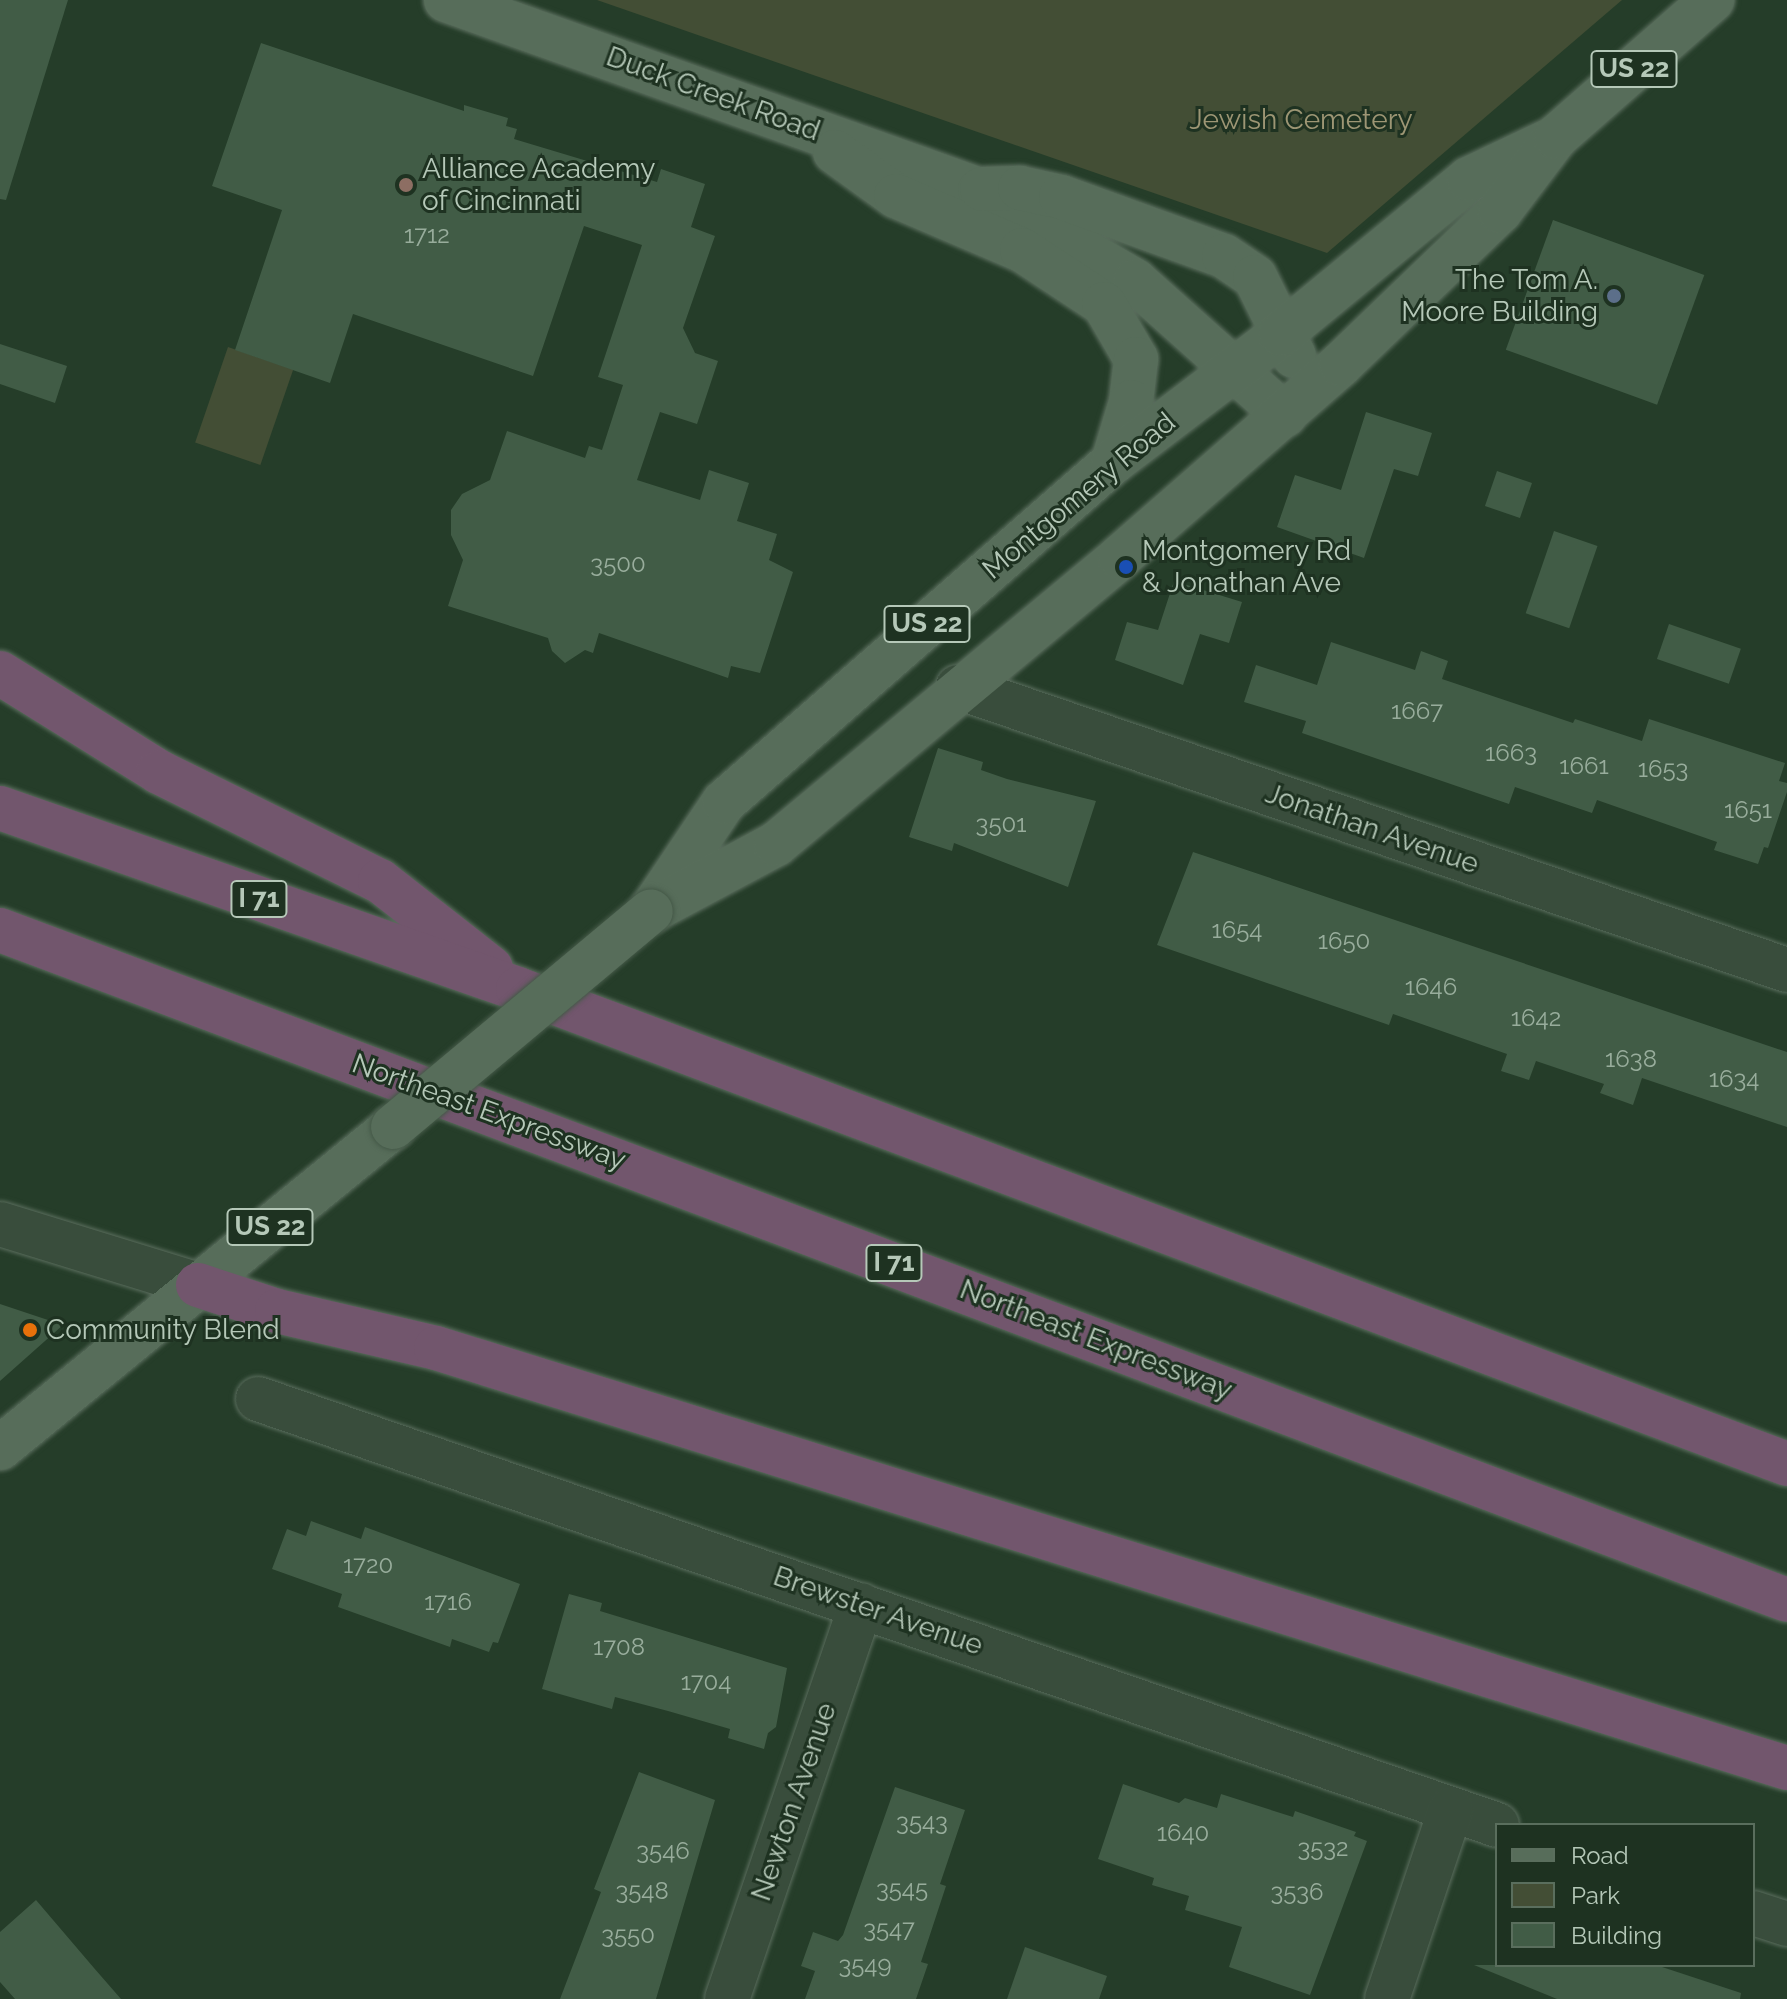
<!DOCTYPE html>
<html>
<head>
<meta charset="utf-8">
<style>
  body { margin:0 }
  #map { position:relative; width:1787px; height:1999px; overflow:hidden; background:#253d29; font-family:Raleway,sans-serif }
  div>[style] { position:absolute }
  .green>* { inset:0; background:#434e35; transform-origin:0 0 }
  .building>* { inset:0; background:#415c46; transform-origin:0 0 }
  .roads { filter:drop-shadow(0 0 2px #5a6d5d) drop-shadow(0 0 2px #5a6d5d) }
  .minor>* { height:44px; margin:-22px; padding:0 22px; transform-origin:22px; border-radius:22px; background:#394d3c }
  .major>* { height:44px; margin:-22px; padding:0 22px; transform-origin:22px; border-radius:22px; background:#576d5a }
  .highway>* { height:44px; margin:-22px; padding:0 22px; transform-origin:22px; border-radius:22px; background:#72566d }
  .bridges { filter:drop-shadow(0 0 2px #455948) drop-shadow(0 0 2px #455948) }
  .major-bridge>* { height:44px; margin:-22px; padding:0 22px; transform-origin:22px; border-radius:22px; background:#576d5a }
  .dots>* { width:22px; height:22px; translate:-50% -50%; box-sizing:border-box; border:4px solid #1e3221; border-radius:50% }
  span { translate:-50% -50%; white-space:nowrap; text-align:center; line-height:1.15; -webkit-text-stroke:6px #1e3221; paint-order:stroke }
  .number-label { font-size:24px; color:#98ad9c }
  .number-label span { -webkit-text-stroke-width:0 }
  .shield-label span { padding:2px 6px; background:#1e3221; border:2px solid; border-radius:6px; -webkit-text-stroke-width:0 }
  .shield-label { font-size:26px; color:#b5c8b8; font-weight:700 }
  .street-label { font-size:28px; color:#b5c8b8 }
  .park-label { font-size:28px; color:#9d9674 }
  .poi-label { font-size:28px; color:#b5c8b8 }
  .left { translate:0 -50%; text-align:left }
  .right { translate:-100% -50%; text-align:right }
  .legend { position:absolute; left:1495px; top:1823px; width:260px; height:144px; box-sizing:border-box; background:#1e3221; border:2px solid #5a6e5d; margin:0; padding:10px 14px; list-style:none; font-size:24px; color:#b5c8b8 }
  .legend li { display:flex; align-items:center; gap:16px; height:40px }
  .legend b { width:40px; border:2px solid #5a6e5d }
</style>
</head>
<body>
<div id="map">
  <div class="green">
    <div style="clip-path:polygon(597px 0,1622px 0,1327px 253px)"></div>
    <div style="left:228px;top:347px;width:69px;height:101px;rotate:19deg"></div>
  </div>
  <div class="building">
    <div style="clip-path:polygon(0 0,68px 0,6px 200px,0 199px)"></div>
    <div style="clip-path:polygon(261px 43px,464px 111px,464px 105px,508px 118px,506px 126px,517px 129px,514px 139px,657px 182px,661px 169px,705px 184px,691px 227px,715px 236px,683px 328px,695px 353px,718px 361px,697px 424px,660px 412px,637px 480px,700px 500px,709px 470px,749px 483px,737px 521px,777px 534px,769px 560px,793px 572px,760px 673px,731px 666px,728px 678px,599px 633px,593px 653px,585px 650px,565px 663px,552px 651px,548px 638px,448px 606px,463px 560px,451px 535px,451px 510px,462px 494px,490px 480px,507px 431px,585px 458px,589px 446px,602px 450px,623px 385px,598px 377px,642px 245px,584px 226px,533px 376px,353px 314px,330px 383px,235px 350px,282px 210px,212px 186px)"></div>
    <div style="left:1553px;top:220px;width:161px;height:138px;rotate:20deg"></div>
    <div style="clip-path:polygon(0 344px,67px 366px,55px 403px,0 384px)"></div>
    <div style="clip-path:polygon(1366px 412px,1432px 433px,1418px 476px,1394px 469px,1364px 558px,1277px 527px,1295px 475px,1341px 490px)"></div>
    <div style="left:1497px;top:471px;width:37px;height:37px;rotate:19deg"></div>
    <div style="left:1554px;top:531px;width:46px;height:87px;rotate:19deg"></div>
    <div style="clip-path:polygon(1174px 581px,1242px 602px,1229px 643px,1200px 634px,1183px 685px,1115px 660px,1127px 622px,1158px 630px)"></div>
    <div style="left:1669px;top:624px;width:76px;height:37px;rotate:19deg"></div>
    <div style="clip-path:polygon(1331px 642px,1415px 670px,1421px 651px,1448px 661px,1442px 679px,1573px 723px,1575px 719px,1642px 741px,1649px 719px,1785px 763px,1779px 781px,1787px 783px,1787px 792px,1768px 848px,1764px 847px,1758px 864px,1714px 850px,1717px 842px,1597px 800px,1592px 813px,1515px 787px,1509px 804px,1302px 733px,1306px 721px,1244px 702px,1256px 665px,1317px 685px)"></div>
    <div style="clip-path:polygon(938px 748px,983px 762px,981px 770px,1007px 779px,1096px 801px,1068px 887px,954px 843px,952px 851px,909px 837px)"></div>
    <div style="clip-path:polygon(1193px 852px,1787px 1052px,1787px 1127px,1642px 1078px,1633px 1105px,1600px 1093px,1604px 1084px,1536px 1061px,1529px 1080px,1501px 1071px,1507px 1054px,1393px 1014px,1389px 1025px,1157px 945px)"></div>
    <div style="clip-path:polygon(0 1304px,63px 1325px,0 1381px)"></div>
    <div style="clip-path:polygon(311px 1521px,361px 1539px,365px 1527px,520px 1584px,498px 1643px,493px 1642px,489px 1652px,452px 1639px,450px 1647px,338px 1607px,342px 1594px,272px 1569px,287px 1529px,306px 1536px)"></div>
    <div style="clip-path:polygon(569px 1594px,602px 1603px,600px 1611px,787px 1668px,776px 1727px,768px 1733px,764px 1749px,728px 1738px,730px 1729px,668px 1711px,615px 1697px,612px 1709px,542px 1689px)"></div>
    <div style="clip-path:polygon(639px 1772px,715px 1800px,656px 1999px,560px 1999px,601px 1892px,594px 1889px)"></div>
    <div style="clip-path:polygon(1123px 1784px,1179px 1803px,1185px 1798px,1217px 1808px,1221px 1794px,1293px 1817px,1295px 1811px,1356px 1832px,1354px 1836px,1367px 1841px,1310px 1995px,1229px 1967px,1242px 1927px,1185px 1910px,1189px 1896px,1152px 1885px,1154px 1878px,1098px 1859px)"></div>
    <div style="clip-path:polygon(895px 1787px,965px 1810px,940px 1884px,946px 1886px,921px 1962px,928px 1964px,916px 1999px,805px 1999px,815px 1971px,801px 1966px,813px 1932px,838px 1941px,843px 1935px)"></div>
    <div style="clip-path:polygon(36px 1900px,94px 1968px,121px 1999px,15px 1999px,0 1982px,0 1932px)"></div>
    <div style="clip-path:polygon(1025px 1947px,1107px 1976px,1099px 1999px,1007px 1999px)"></div>
    <div style="clip-path:polygon(1474px 1965px,1656px 1965px,1741px 1993px,1740px 1999px,1557px 1999px)"></div>
  </div>
  <div class="roads">
    <div class="minor">
      <div style="left:958px;top:687px;width:876px;rotate:18.85deg"></div>
      <div style="left:0;top:1224px;width:207px;rotate:17.1deg"></div>
      <div style="left:258px;top:1399px;width:1310px;rotate:18.97deg"></div>
      <div style="left:1753px;top:1913px;width:36px;rotate:18deg"></div>
      <div style="left:727px;top:1999px;width:416px;rotate:-71.2deg"></div>
      <div style="left:1387px;top:1999px;width:200px;rotate:-71.4deg"></div>
    </div>
    <div class="major">
      <div style="left:446px;top:0;width:567px;rotate:19.59deg"></div>
      <div style="left:980px;top:190px;width:180px;rotate:30.4deg"></div>
      <div style="left:1135px;top:281px;width:201px;rotate:41.8deg"></div>
      <div style="left:835px;top:152px;width:75px;rotate:35.8deg"></div>
      <div style="left:896px;top:196px;width:137px;rotate:23.2deg"></div>
      <div style="left:1022px;top:250px;width:98px;rotate:33.4deg"></div>
      <div style="left:1104px;top:304px;width:64px;rotate:59.8deg"></div>
      <div style="left:1136px;top:359px;width:43px;rotate:96.6deg"></div>
      <div style="left:1131px;top:402px;width:63px;rotate:106.7deg"></div>
      <div style="left:982px;top:189px;width:38px;rotate:-2deg"></div>
      <div style="left:1020px;top:188px;width:42px;rotate:12.4deg"></div>
      <div style="left:1061px;top:197px;width:173px;rotate:19.9deg"></div>
      <div style="left:1224px;top:256px;width:37px;rotate:34deg"></div>
      <div style="left:1255px;top:277px;width:88px;rotate:63.7deg"></div>
      <div style="left:654px;top:906px;width:125px;rotate:-56.1deg"></div>
      <div style="left:724px;top:802px;width:517px;rotate:-41.15deg"></div>
      <div style="left:1113px;top:462px;width:211px;rotate:-37.3deg"></div>
      <div style="left:1281px;top:334px;width:244px;rotate:-39.5deg"></div>
      <div style="left:1469px;top:179px;width:86px;rotate:-25.4deg"></div>
      <div style="left:651px;top:911px;width:142px;rotate:-28.2deg"></div>
      <div style="left:776px;top:844px;width:448px;rotate:-39.8deg"></div>
      <div style="left:1120px;top:557px;width:293px;rotate:-41.1deg"></div>
      <div style="left:1341px;top:364px;width:221px;rotate:-43.9deg"></div>
      <div style="left:1500px;top:211px;width:93px;rotate:-52.9deg"></div>
      <div style="left:1556px;top:137px;width:208px;rotate:-41.3deg"></div>
      <div style="left:0;top:1448px;width:507px;rotate:-39.24deg"></div>
    </div>
    <div class="highway">
      <div style="left:0;top:673px;width:187px;rotate:31.9deg"></div>
      <div style="left:159px;top:772px;width:246px;rotate:26.3deg"></div>
      <div style="left:380px;top:881px;width:141px;rotate:38.1deg"></div>
      <div style="left:0;top:808px;width:549px;rotate:19.26deg"></div>
      <div style="left:518px;top:989px;width:1355px;rotate:20.52deg"></div>
      <div style="left:0;top:930px;width:1908px;rotate:20.55deg"></div>
      <div style="left:198px;top:1285px;width:83px;rotate:18.2deg"></div>
      <div style="left:277px;top:1311px;width:163px;rotate:13.1deg"></div>
      <div style="left:436px;top:1348px;width:1415px;rotate:17.27deg"></div>
    </div>
  </div>
  <div class="bridges">
    <div class="major-bridge">
      <div style="left:393px;top:1127px;width:336px;rotate:-39.9deg"></div>
    </div>
  </div>
  <div class="dots">
    <div style="left:406px;top:185px;background:#8d6e63"></div>
    <div style="left:1614px;top:296px;background:#5c6f8a"></div>
    <div style="left:1126px;top:567px;background:#1a4fb4"></div>
    <div style="left:30px;top:1330px;background:#e8710a"></div>
  </div>
  <div class="number-label">
    <span style="left:427px;top:235px">1712</span>
    <span style="left:618px;top:564px">3500</span>
    <span style="left:1417px;top:711px">1667</span>
    <span style="left:1511px;top:753px">1663</span>
    <span style="left:1584px;top:766px">1661</span>
    <span style="left:1663px;top:769px">1653</span>
    <span style="left:1748px;top:810px">1651</span>
    <span style="left:1001px;top:824px">3501</span>
    <span style="left:1237px;top:930px">1654</span>
    <span style="left:1344px;top:941px">1650</span>
    <span style="left:1431px;top:987px">1646</span>
    <span style="left:1536px;top:1018px">1642</span>
    <span style="left:1631px;top:1059px">1638</span>
    <span style="left:1734px;top:1079px">1634</span>
    <span style="left:368px;top:1565px">1720</span>
    <span style="left:448px;top:1602px">1716</span>
    <span style="left:619px;top:1647px">1708</span>
    <span style="left:706px;top:1682px">1704</span>
    <span style="left:922px;top:1822px">3543</span>
    <span style="left:1183px;top:1833px">1640</span>
    <span style="left:1323px;top:1848px">3532</span>
    <span style="left:663px;top:1851px">3546</span>
    <span style="left:902px;top:1889px">3545</span>
    <span style="left:642px;top:1891px">3548</span>
    <span style="left:1297px;top:1892px">3536</span>
    <span style="left:889px;top:1929px">3547</span>
    <span style="left:628px;top:1935px">3550</span>
    <span style="left:865px;top:1965px">3549</span>
  </div>
  <div class="shield-label">
    <span style="left:1634px;top:69px">US 22</span>
    <span style="left:927px;top:624px">US 22</span>
    <span style="left:259px;top:899px">I 71</span>
    <span style="left:270px;top:1227px">US 22</span>
    <span style="left:894px;top:1263px">I 71</span>
  </div>
  <div class="street-label">
    <span style="left:713px;top:94px;rotate:20deg">Duck Creek Road</span>
    <span style="left:1079px;top:496px;rotate:-40deg">Montgomery Road</span>
    <span style="left:1372px;top:829px;rotate:19deg">Jonathan Avenue</span>
    <span style="left:489px;top:1112px;rotate:20deg">Northeast Expressway</span>
    <span style="left:1096px;top:1340px;rotate:21deg">Northeast Expressway</span>
    <span style="left:878px;top:1611px;rotate:19deg">Brewster Avenue</span>
    <span style="left:794px;top:1802px;rotate:-71deg">Newton Avenue</span>
  </div>
  <div class="park-label">
    <span style="left:1301px;top:120px">Jewish Cemetery</span>
  </div>
  <div class="poi-label">
    <span class="left" style="left:422px;top:185px">Alliance Academy<br>of Cincinnati</span>
    <span class="right" style="left:1598px;top:296px">The Tom A.<br>Moore Building</span>
    <span class="left" style="left:1142px;top:567px">Montgomery Rd<br>&amp; Jonathan Ave</span>
    <span class="left" style="left:46px;top:1330px">Community Blend</span>
  </div>
  <ul class="legend">
  <li><b style="height:10px;background:#576d5a"></b>Road</li>
  <li><b style="height:22px;background:#434e35"></b>Park</li>
  <li><b style="height:22px;background:#415c46"></b>Building</li>
  </ul>
</div>
</body>
</html>
